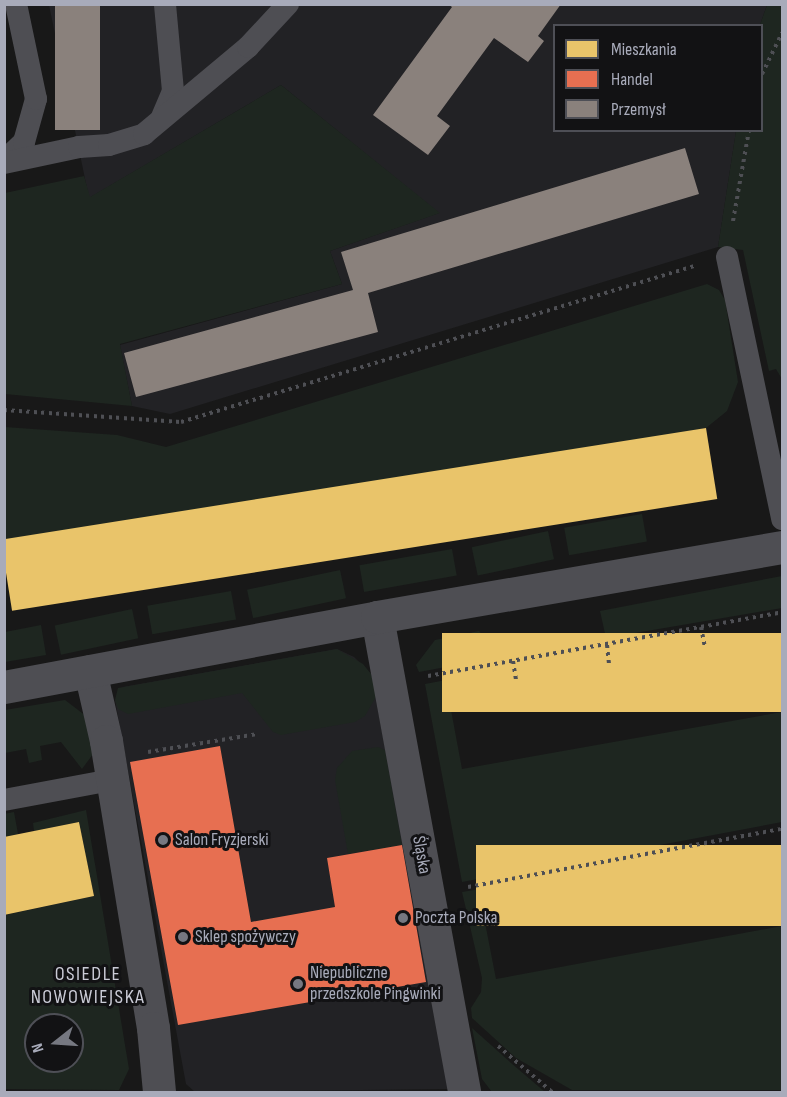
<!DOCTYPE html>
<html>
<head>
<meta charset="utf-8">
<style>
  body { margin:0 }
  #map { position:relative; width:787px; height:1097px; overflow:hidden; background:#181818; font-family:"Sofia Sans Condensed",sans-serif }
  div>[style] { position:absolute }
  .built>* { inset:0; background:#222225 }
  .green>* { inset:0; background:#1e2620; transform-origin:0 0 }
  .homes>* { inset:0; background:#e9c46a; transform-origin:0 0 }
  .shops>* { inset:0; background:#e76f51 }
  .industry>* { inset:0; background:#8a817c; transform-origin:0 0 }
  .path>* { height:4px; margin-top:-2px; transform-origin:0; background:repeating-linear-gradient(90deg,#4e4f54 0 3px,transparent 0 7.5px) }
  .service>* { height:22px; margin:-11px; padding:0 11px; transform-origin:11px; border-radius:11px; background:#4e4e53 }
  .minor>* { height:33px; margin:-16.5px; padding:0 16.5px; transform-origin:16.5px; border-radius:16.5px; background:#4e4e53 }
  .dots>* { width:16px; height:16px; translate:-50% -50%; box-sizing:border-box; border:3px solid #121214; border-radius:50% }
  span { translate:-50% -50%; white-space:nowrap; text-align:center; line-height:1.15; -webkit-text-stroke:6px #121214; paint-order:stroke }
  .poi-label { font-size:18px; color:#a8abba }
  .left { translate:0 -50%; text-align:left }
  .street-label { font-size:18px; color:#a8abba }
  .neighbourhood-label { font-size:20px; color:#cacbd6; letter-spacing:1.5px }
  .frame { position:absolute; inset:0; border:6px solid #a8abba; pointer-events:none }
  .legend { position:absolute; left:553px; top:24px; width:210px; height:108px; box-sizing:border-box; background:#121214; border:2px solid #4e4f56; margin:0; padding:8px 10px; list-style:none; font-size:18px; color:#a8abba }
  .legend li { display:flex; align-items:center; gap:12px; height:30px }
  .legend b { width:30px; border:2px solid #4e4f56 }
  .north { position:absolute; left:24px; top:1013px; width:60px; height:60px; box-sizing:border-box; background:#121214; border:2px solid #4e4f56; border-radius:50%; rotate:253deg; font-size:16px; font-weight:700; line-height:24px; text-align:center; color:#a8abba }
  .north::after { content:''; display:block; margin:auto; width:21px; height:27px; background:#767881; clip-path:polygon(50% 0,100% 100%,50% 72%,0 100%) }
</style>
</head>
<body>
<div id="map">
  <div class="built">
    <div style="clip-path:polygon(49px 5px,767px 5px,760px 25px,554px 26px,554px 130px,736px 131px,718px 247px,170px 414px,132px 406px,120px 345px,342px 284px,330px 251px,439px 213px,281px 85px,89px 198px)"></div>
    <div style="clip-path:polygon(337px 649px,354px 657px,371px 674px,450px 1089px,195px 1092px,186px 1084px,115px 700px,123px 687px)"></div>
  </div>
  <div class="green">
    <div style="clip-path:polygon(767px 5px,782px 5px,782px 379px,776px 369px,769px 371px,743px 250px,718px 247px,736px 131px,762px 130px,760px 25px)"></div>
    <div style="clip-path:polygon(281px 85px,440px 213px,330px 251px,342px 284px,120px 344px,132px 406px,5px 394px,5px 193px,84px 176px,90px 197px)"></div>
    <div style="clip-path:polygon(707px 284px,719px 290px,725px 300px,738px 382px,727px 411px,706px 428px,5px 557px,5px 427px,117px 435px,166px 447px)"></div>
    <div style="left:642px;top:514px;width:28px;height:79px;rotate:80deg"></div>
    <div style="left:548px;top:531px;width:29px;height:78px;rotate:78deg"></div>
    <div style="left:452px;top:549px;width:27px;height:94px;rotate:80deg"></div>
    <div style="left:340px;top:570px;width:29px;height:95px;rotate:78deg"></div>
    <div style="clip-path:polygon(782px 576px,782px 608px,606px 638px,600px 611px)"></div>
    <div style="left:231px;top:591px;width:29px;height:85px;rotate:80deg"></div>
    <div style="left:132px;top:609px;width:30px;height:79px;rotate:78deg"></div>
    <div style="clip-path:polygon(41px 625px,46px 655px,5px 662px,5px 632px)"></div>
    <div style="clip-path:polygon(479px 631px,500px 657px,419px 672px,416px 665px,435px 640px)"></div>
    <div style="clip-path:polygon(337px 649px,363px 664px,371px 674px,377px 695px,365px 716px,355px 722px,281px 735px,273px 732px,242px 693px,128px 714px,118px 709px,115px 700px,118px 688px)"></div>
    <div style="clip-path:polygon(499px 670px,501px 684px,448px 694px,462px 769px,782px 712px,782px 822px,462px 882px,425px 684px)"></div>
    <div style="clip-path:polygon(65px 700px,86px 716px,93px 754px,82px 769px,61px 742px,40px 746px,42px 760px,29px 763px,26px 749px,5px 753px,5px 710px)"></div>
    <div style="clip-path:polygon(378px 747px,385px 750px,402px 845px,348px 854px,335px 780px,337px 768px,352px 751px)"></div>
    <div style="clip-path:polygon(evenodd,86px 810px,129px 1069px,119px 1090px,5px 1089px,5px 915px,94px 896px,79px 822px,34px 831px,33px 823px,86px 810px,36px 1025px,72px 1025px,72px 1061px,36px 1061px,36px 1025px)"></div>
    <div style="clip-path:polygon(14px 812px,18px 834px,5px 837px,4px 814px)"></div>
    <div style="clip-path:polygon(515px 883px,517px 894px,481px 902px,496px 979px,782px 926px,782px 1090px,572px 1090px,516px 1058px,472px 1018px,471px 1008px,481px 992px,482px 978px,462px 892px)"></div>
    <div style="clip-path:polygon(472px 1028px,511px 1063px,545px 1092px,492px 1092px,482px 1079px)"></div>
  </div>
  <div class="homes">
    <div style="left:706px;top:428px;width:72px;height:714px;rotate:81deg"></div>
    <div style="left:782px;top:633px;width:79px;height:340px;rotate:90deg"></div>
    <div style="clip-path:polygon(79px 822px,94px 896px,4px 915px,4px 837px)"></div>
    <div style="left:782px;top:845px;width:81px;height:306px;rotate:90deg"></div>
  </div>
  <div class="shops">
    <div style="clip-path:polygon(220px 746px,251px 922px,335px 907px,327px 858px,402px 845px,426px 982px,178px 1025px,130px 762px)"></div>
  </div>
  <div class="industry">
    <div style="left:55px;top:4px;width:45px;height:126px"></div>
    <div style="clip-path:polygon(448px 4px,561px 4px,538px 36px,544px 41px,528px 62px,494px 38px,437px 116px,450px 126px,428px 155px,373px 115px,452px 7px)"></div>
    <div style="clip-path:polygon(685px 148px,699px 194px,368px 293px,378px 332px,136px 397px,124px 353px,353px 290px,341px 252px)"></div>
  </div>
  <div class="path">
    <div style="left:762px;top:74px;width:46px;rotate:-64deg"></div>
    <div style="left:733px;top:221px;width:92px;rotate:-80deg"></div>
    <div style="left:4px;top:410px;width:177px;rotate:3.9deg"></div>
    <div style="left:181px;top:422px;width:536px;rotate:-16.91deg"></div>
    <div style="left:701px;top:627px;width:20px;rotate:79deg"></div>
    <div style="left:607px;top:645px;width:19px;rotate:84deg"></div>
    <div style="left:513px;top:661px;width:20px;rotate:81deg"></div>
    <div style="left:428px;top:676px;width:360px;rotate:-10.2deg"></div>
    <div style="left:148px;top:752px;width:111px;rotate:-9.3deg"></div>
    <div style="left:468px;top:887px;width:319px;rotate:-10.5deg"></div>
    <div style="left:498px;top:1046px;width:71px;rotate:40.4deg"></div>
  </div>
  <div class="service">
    <div style="left:162px;top:117px;width:28px;rotate:-67deg"></div>
    <div style="left:173px;top:91px;width:87px;rotate:-95.3deg"></div>
    <div style="left:4px;top:161px;width:28px;rotate:-44deg"></div>
    <div style="left:24px;top:142px;width:45px;rotate:-74.4deg"></div>
    <div style="left:36px;top:99px;width:97px;rotate:-101.9deg"></div>
    <div style="left:4px;top:163px;width:77px;rotate:-12deg"></div>
    <div style="left:79px;top:147px;width:30px;rotate:-4deg"></div>
    <div style="left:109px;top:145px;width:37px;rotate:-17deg"></div>
    <div style="left:144px;top:134px;width:136px;rotate:-39.9deg"></div>
    <div style="left:248px;top:47px;width:59px;rotate:-47.1deg"></div>
    <div style="left:727px;top:257px;width:268px;rotate:78.1deg"></div>
    <div style="left:4px;top:800px;width:109px;rotate:-10.6deg"></div>
  </div>
  <div class="minor">
    <div style="left:377px;top:617px;width:483px;rotate:79.6deg"></div>
    <div style="left:90px;top:671px;width:72px;rotate:77.1deg"></div>
    <div style="left:106px;top:741px;width:291px;rotate:80.7deg"></div>
    <div style="left:153px;top:1028px;width:64px;rotate:84.6deg"></div>
    <div style="left:4px;top:687px;width:380px;rotate:-10.6deg"></div>
    <div style="left:377px;top:617px;width:411px;rotate:-9.8deg"></div>
  </div>
  <div class="dots">
    <div style="left:163px;top:840px;background:#767881"></div>
    <div style="left:403px;top:918px;background:#767881"></div>
    <div style="left:183px;top:937px;background:#767881"></div>
    <div style="left:298px;top:984px;background:#767881"></div>
  </div>
  <div class="poi-label">
    <span class="left" style="left:175px;top:840px">Salon Fryzjerski</span>
    <span class="left" style="left:415px;top:918px">Poczta Polska</span>
    <span class="left" style="left:195px;top:937px">Sklep spożywczy</span>
    <span class="left" style="left:310px;top:984px">Niepubliczne<br>przedszkole Pingwinki</span>
  </div>
  <div class="street-label">
    <span style="left:421px;top:855px;rotate:80deg">Śląska</span>
  </div>
  <div class="neighbourhood-label">
    <span style="left:88px;top:986px">OSIEDLE<br>NOWOWIEJSKA</span>
  </div>
  <div class="frame"></div>
  <ul class="legend">
  <li><b style="height:16px;background:#e9c46a"></b>Mieszkania</li>
  <li><b style="height:16px;background:#e76f51"></b>Handel</li>
  <li><b style="height:16px;background:#8a817c"></b>Przemysł</li>
  </ul>
  <div class="north">N</div>
</div>
</body>
</html>
